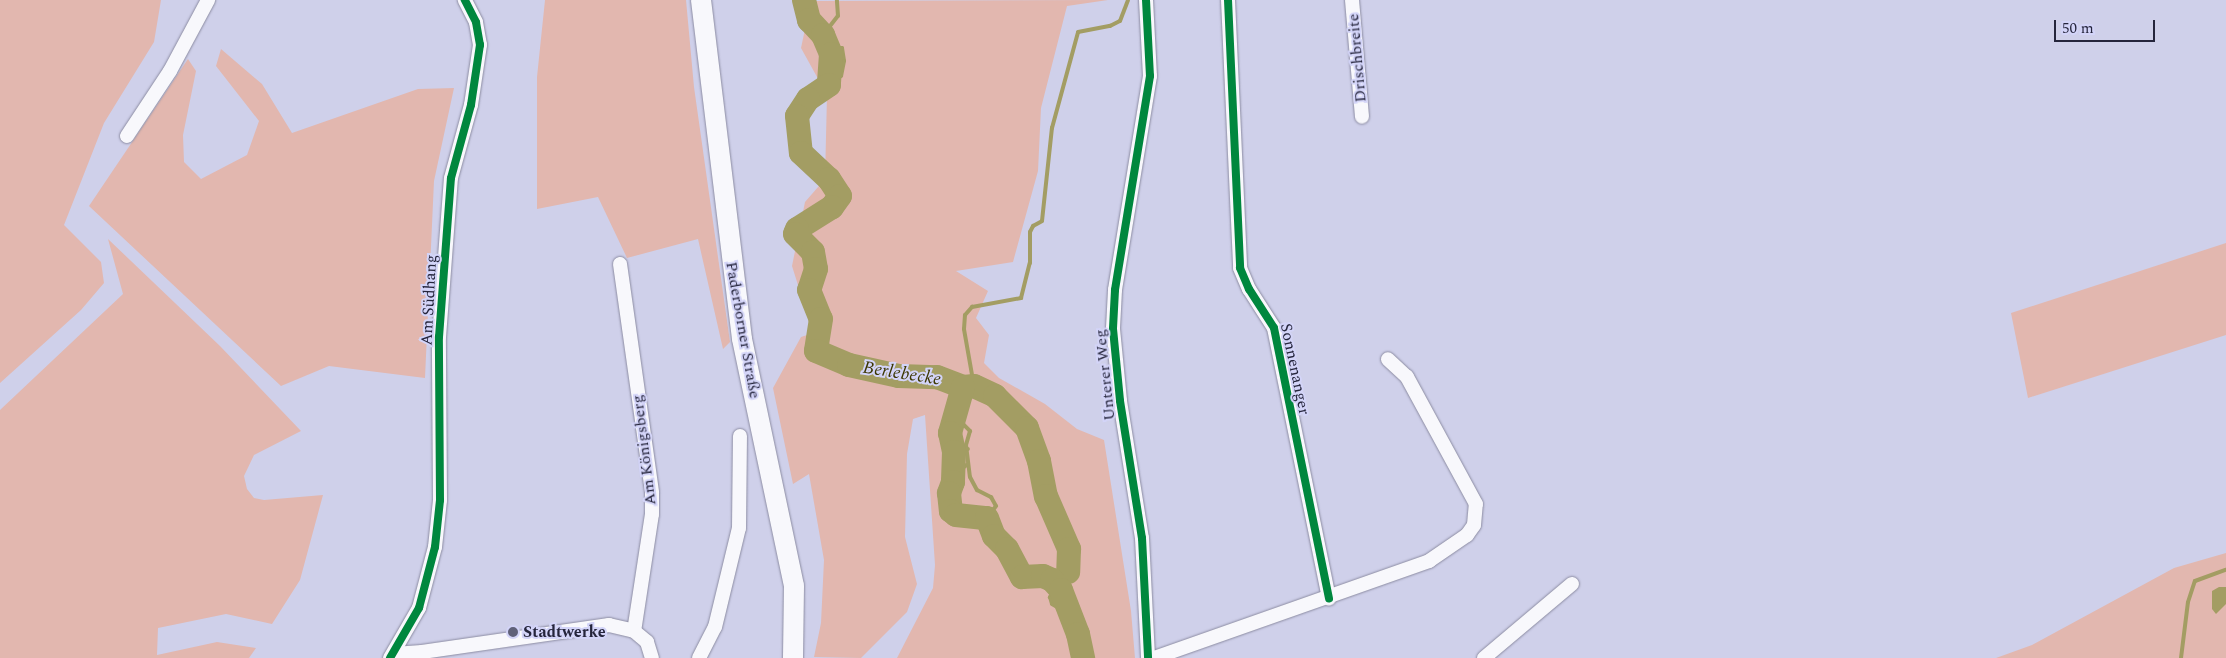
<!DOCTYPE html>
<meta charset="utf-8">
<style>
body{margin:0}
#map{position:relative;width:2226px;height:658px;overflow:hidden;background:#cfd0ea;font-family:Spectral,serif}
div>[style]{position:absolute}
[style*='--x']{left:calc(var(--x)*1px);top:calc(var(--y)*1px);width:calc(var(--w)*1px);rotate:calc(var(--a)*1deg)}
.green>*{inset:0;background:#e2b7af}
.water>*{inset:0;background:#a39d63}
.stream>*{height:4px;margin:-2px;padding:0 2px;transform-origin:2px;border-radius:2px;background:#a39d63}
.river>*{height:24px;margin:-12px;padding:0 12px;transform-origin:12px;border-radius:12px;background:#a39d63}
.roads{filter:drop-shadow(0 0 1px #8c8ca2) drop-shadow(0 0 1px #8c8ca2)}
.street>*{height:14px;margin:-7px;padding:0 7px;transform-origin:7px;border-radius:7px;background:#f8f8fc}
.secondary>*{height:20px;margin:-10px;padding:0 10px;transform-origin:10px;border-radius:10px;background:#f8f8fc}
.cycleway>*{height:8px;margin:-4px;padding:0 4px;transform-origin:4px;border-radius:4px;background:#00873e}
.dots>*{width:14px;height:14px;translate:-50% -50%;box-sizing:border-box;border:2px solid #d3d4f8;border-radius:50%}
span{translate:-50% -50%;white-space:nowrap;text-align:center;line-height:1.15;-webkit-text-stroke:4px #d3d4f8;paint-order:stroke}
.street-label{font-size:16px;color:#25253c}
.poi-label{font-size:16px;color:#25253c;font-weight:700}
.left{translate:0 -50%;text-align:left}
.water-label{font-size:18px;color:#3b3601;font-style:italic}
.scale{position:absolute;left:2054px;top:20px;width:101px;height:22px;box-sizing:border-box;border:2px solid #25253c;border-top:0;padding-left:6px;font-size:15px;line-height:18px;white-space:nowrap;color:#25253c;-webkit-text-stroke:4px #d3d4f8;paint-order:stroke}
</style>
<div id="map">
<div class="green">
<div style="clip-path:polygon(0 0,161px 0,154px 42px,104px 123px,64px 225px,101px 262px,104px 283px,81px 310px,0 383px)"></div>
<div style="clip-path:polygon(545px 0,686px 0,694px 87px,730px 342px,723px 349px,698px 239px,627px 258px,598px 197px,537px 209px,537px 77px)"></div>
<div style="clip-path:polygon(1108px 0,1067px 6px,1041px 108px,1038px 171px,1013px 262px,956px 271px,988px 291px,976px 318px,989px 335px,984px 363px,999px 378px,1045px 404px,1077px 429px,1104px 440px,1131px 611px,1135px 658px,897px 658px,933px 588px,935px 565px,925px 415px,913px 419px,907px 454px,905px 537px,917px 584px,907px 612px,861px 658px,814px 657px,821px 623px,824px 560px,809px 474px,793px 484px,773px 388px,801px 337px,813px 333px,792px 266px,805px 202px,825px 179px,827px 95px,801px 48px,811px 1px)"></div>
<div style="clip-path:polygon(221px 49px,262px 84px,292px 133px,418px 89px,454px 88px,434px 181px,425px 378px,329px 366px,281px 386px,89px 206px,188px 59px,196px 71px,183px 135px,184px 162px,201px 179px,247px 155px,259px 121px,216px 66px)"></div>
<div style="clip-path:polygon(108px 239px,220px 346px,301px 431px,254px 455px,244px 476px,247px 489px,254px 498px,264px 500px,323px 495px,300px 580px,272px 624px,226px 614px,158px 628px,157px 655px,217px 642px,256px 648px,249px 658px,0 658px,0 410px,123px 294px)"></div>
<div style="clip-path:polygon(2226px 243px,2226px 335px,2028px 398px,2011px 313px)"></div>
<div style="clip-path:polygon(2226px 553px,2226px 658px,1996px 658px,2032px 645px,2174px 568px)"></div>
</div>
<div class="water">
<div style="clip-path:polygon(2219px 587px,2226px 587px,2226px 604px,2216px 614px,2212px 609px,2212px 591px)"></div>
</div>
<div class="stream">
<div style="--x:823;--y:35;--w:24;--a:-52"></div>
<div style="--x:838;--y:16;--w:16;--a:-94"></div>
<div style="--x:828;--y:49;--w:14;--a:-4"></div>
<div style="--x:842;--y:48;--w:13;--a:81"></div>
<div style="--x:844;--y:61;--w:15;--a:101"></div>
<div style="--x:841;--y:76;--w:15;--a:143"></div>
<div style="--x:974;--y:386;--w:58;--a:-100"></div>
<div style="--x:964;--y:329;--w:14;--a:-86"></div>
<div style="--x:965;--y:315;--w:11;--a:-49"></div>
<div style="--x:972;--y:307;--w:50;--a:-10.4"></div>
<div style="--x:1021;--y:298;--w:36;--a:-76"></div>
<div style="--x:1030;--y:263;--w:31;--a:-90"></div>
<div style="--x:1030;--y:232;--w:7;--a:-63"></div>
<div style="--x:1033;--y:226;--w:10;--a:-29"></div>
<div style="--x:1042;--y:221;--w:94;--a:-83.9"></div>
<div style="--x:1052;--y:128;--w:99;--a:-74.8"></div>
<div style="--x:1078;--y:32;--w:33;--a:-11"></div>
<div style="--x:1110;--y:26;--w:11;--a:-27"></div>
<div style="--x:1120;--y:21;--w:22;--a:-69"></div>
<div style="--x:956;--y:417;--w:20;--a:45"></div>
<div style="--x:970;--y:431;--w:15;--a:106"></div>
<div style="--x:966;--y:445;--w:32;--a:83"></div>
<div style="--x:970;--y:477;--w:15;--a:62"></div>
<div style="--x:977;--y:490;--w:16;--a:27"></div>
<div style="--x:991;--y:497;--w:10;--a:61"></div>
<div style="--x:996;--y:506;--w:15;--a:127"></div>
<div style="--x:954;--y:447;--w:14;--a:8"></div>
<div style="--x:953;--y:476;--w:19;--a:-39"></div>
<div style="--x:1058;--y:586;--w:14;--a:126"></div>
<div style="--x:1050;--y:597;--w:7;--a:74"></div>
<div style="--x:1052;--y:604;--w:20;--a:30"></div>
<div style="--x:2181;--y:658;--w:56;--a:-82.9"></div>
<div style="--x:2188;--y:602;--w:22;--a:-72"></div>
<div style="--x:2195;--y:581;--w:33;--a:-20"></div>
</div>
<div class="river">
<div style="--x:804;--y:0;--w:21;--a:76"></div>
<div style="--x:809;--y:20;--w:21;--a:47"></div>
<div style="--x:823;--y:35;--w:21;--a:67"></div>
<div style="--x:831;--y:54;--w:31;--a:94"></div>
<div style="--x:829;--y:85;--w:25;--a:146"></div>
<div style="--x:808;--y:99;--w:20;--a:123"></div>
<div style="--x:797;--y:116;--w:37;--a:84"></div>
<div style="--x:801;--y:153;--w:38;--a:43"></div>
<div style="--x:829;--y:179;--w:20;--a:57"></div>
<div style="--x:840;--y:196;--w:14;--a:126"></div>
<div style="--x:832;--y:207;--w:41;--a:147.8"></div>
<div style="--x:797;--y:229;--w:5;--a:112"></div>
<div style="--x:795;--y:234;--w:25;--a:45"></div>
<div style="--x:813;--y:252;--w:17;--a:80"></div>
<div style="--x:816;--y:269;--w:22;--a:108"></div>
<div style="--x:809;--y:290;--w:31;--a:68"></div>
<div style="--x:821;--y:319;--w:32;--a:99"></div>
<div style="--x:816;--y:351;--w:36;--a:23"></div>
<div style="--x:849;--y:365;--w:51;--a:12.4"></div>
<div style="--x:899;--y:376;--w:38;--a:2"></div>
<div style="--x:937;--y:377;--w:28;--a:21"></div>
<div style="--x:963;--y:387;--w:11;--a:-5"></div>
<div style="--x:974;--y:386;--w:23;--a:25"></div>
<div style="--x:995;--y:396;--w:45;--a:45"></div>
<div style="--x:1027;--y:428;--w:35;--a:70"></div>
<div style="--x:1039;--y:461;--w:36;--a:79"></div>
<div style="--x:1046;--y:496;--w:58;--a:66.5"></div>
<div style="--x:1069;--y:549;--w:23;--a:92"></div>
<div style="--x:963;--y:387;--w:48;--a:105.8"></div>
<div style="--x:950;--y:433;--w:19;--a:78"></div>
<div style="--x:954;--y:452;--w:30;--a:92"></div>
<div style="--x:953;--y:482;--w:12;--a:110"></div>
<div style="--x:949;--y:493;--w:18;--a:84"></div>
<div style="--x:951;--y:511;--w:6;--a:39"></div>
<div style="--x:956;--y:515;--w:31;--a:6"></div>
<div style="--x:987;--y:518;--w:19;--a:69"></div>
<div style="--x:994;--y:536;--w:18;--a:45"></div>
<div style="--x:1007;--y:549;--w:32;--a:62"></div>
<div style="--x:1022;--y:577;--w:21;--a:-3"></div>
<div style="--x:1043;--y:576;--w:10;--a:24"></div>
<div style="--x:1052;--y:580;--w:13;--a:48"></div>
<div style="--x:1061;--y:590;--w:47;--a:68.9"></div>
<div style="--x:1078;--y:634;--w:25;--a:78"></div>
</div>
<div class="roads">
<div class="street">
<div style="--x:1146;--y:0;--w:76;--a:87"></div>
<div style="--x:1150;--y:76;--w:217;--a:99.3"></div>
<div style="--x:1115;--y:290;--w:39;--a:93"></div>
<div style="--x:1113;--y:329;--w:72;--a:84.4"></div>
<div style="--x:1120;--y:401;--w:139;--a:80.9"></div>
<div style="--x:1142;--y:538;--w:120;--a:87.1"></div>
<div style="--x:1228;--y:0;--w:268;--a:87.4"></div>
<div style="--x:1240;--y:268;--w:23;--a:67"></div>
<div style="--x:1249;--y:289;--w:46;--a:57.3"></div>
<div style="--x:1274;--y:328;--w:276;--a:78.5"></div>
<div style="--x:1352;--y:0;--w:117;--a:85.1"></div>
<div style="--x:127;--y:136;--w:78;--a:-56.5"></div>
<div style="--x:170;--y:71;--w:81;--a:-61.8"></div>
<div style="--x:620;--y:264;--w:231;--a:82"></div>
<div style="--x:652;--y:493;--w:21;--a:90"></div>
<div style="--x:652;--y:514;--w:118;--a:98.7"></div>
<div style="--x:394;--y:654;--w:28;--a:-4"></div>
<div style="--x:422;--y:652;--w:189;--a:-8.2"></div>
<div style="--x:609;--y:625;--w:26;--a:13"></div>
<div style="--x:634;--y:631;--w:17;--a:40"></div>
<div style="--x:647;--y:642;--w:17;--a:73"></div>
<div style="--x:390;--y:658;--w:58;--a:-59.9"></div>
<div style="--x:419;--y:608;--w:63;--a:-75.3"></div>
<div style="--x:435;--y:547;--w:47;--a:-83.9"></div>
<div style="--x:440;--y:500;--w:163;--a:-90.4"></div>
<div style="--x:439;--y:337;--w:159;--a:-85.7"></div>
<div style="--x:451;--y:178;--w:76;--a:-74.7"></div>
<div style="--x:471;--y:105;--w:61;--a:-81.5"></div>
<div style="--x:480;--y:45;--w:23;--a:-100"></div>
<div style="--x:476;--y:22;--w:25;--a:-117"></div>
<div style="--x:699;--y:658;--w:35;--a:-63"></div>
<div style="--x:715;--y:627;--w:102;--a:-76.4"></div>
<div style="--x:739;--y:528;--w:92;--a:-89.4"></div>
<div style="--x:1154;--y:658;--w:292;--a:-19.4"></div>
<div style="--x:1429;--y:561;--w:46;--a:-34.4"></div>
<div style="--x:1467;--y:535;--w:12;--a:-55"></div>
<div style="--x:1474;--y:525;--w:21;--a:-85"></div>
<div style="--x:1476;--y:504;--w:145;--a:-118.5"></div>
<div style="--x:1407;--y:377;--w:26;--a:-137"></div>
<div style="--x:1484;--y:658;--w:115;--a:-40.1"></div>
</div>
<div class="secondary">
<div style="--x:701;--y:0;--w:341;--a:83.1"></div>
<div style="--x:742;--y:339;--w:252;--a:78.1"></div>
<div style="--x:794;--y:586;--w:72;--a:90.8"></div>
</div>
</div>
<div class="cycleway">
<div style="--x:1146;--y:0;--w:76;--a:87"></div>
<div style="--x:1150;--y:76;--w:217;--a:99.3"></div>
<div style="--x:1115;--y:290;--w:39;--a:93"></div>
<div style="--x:1113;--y:329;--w:72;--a:84.4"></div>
<div style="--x:1120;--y:401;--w:139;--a:80.9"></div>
<div style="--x:1142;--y:538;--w:120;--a:87.1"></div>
<div style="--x:1228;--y:0;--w:268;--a:87.4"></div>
<div style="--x:1240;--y:268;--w:23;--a:67"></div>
<div style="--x:1249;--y:289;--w:46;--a:57.3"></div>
<div style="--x:1274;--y:328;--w:276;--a:78.5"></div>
<div style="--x:390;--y:658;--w:58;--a:-59.9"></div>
<div style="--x:419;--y:608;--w:63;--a:-75.3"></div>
<div style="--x:435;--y:547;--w:47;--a:-83.9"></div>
<div style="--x:440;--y:500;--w:163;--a:-90.4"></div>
<div style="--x:439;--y:337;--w:159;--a:-85.7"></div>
<div style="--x:451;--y:178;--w:76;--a:-74.7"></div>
<div style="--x:471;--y:105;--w:61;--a:-81.5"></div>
<div style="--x:480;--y:45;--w:23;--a:-100"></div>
<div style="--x:476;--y:22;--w:25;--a:-117"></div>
</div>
<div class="dots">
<div style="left:513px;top:632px;background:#606179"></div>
</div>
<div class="street-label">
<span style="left:1357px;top:58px;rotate:-95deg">Drischbreite</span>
<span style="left:429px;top:300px;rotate:-87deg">Am Südhang</span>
<span style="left:743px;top:330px;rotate:80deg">Paderborner Straße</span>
<span style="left:1295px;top:369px;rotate:78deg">Sonnenanger</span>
<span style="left:1105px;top:375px;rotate:-96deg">Unterer Weg</span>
<span style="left:644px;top:450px;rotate:-97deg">Am Königsberg</span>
</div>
<div class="poi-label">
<span class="left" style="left:523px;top:632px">Stadtwerke</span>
</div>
<div class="water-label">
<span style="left:902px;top:374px;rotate:9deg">Berlebecke</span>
</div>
<div class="scale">50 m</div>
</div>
